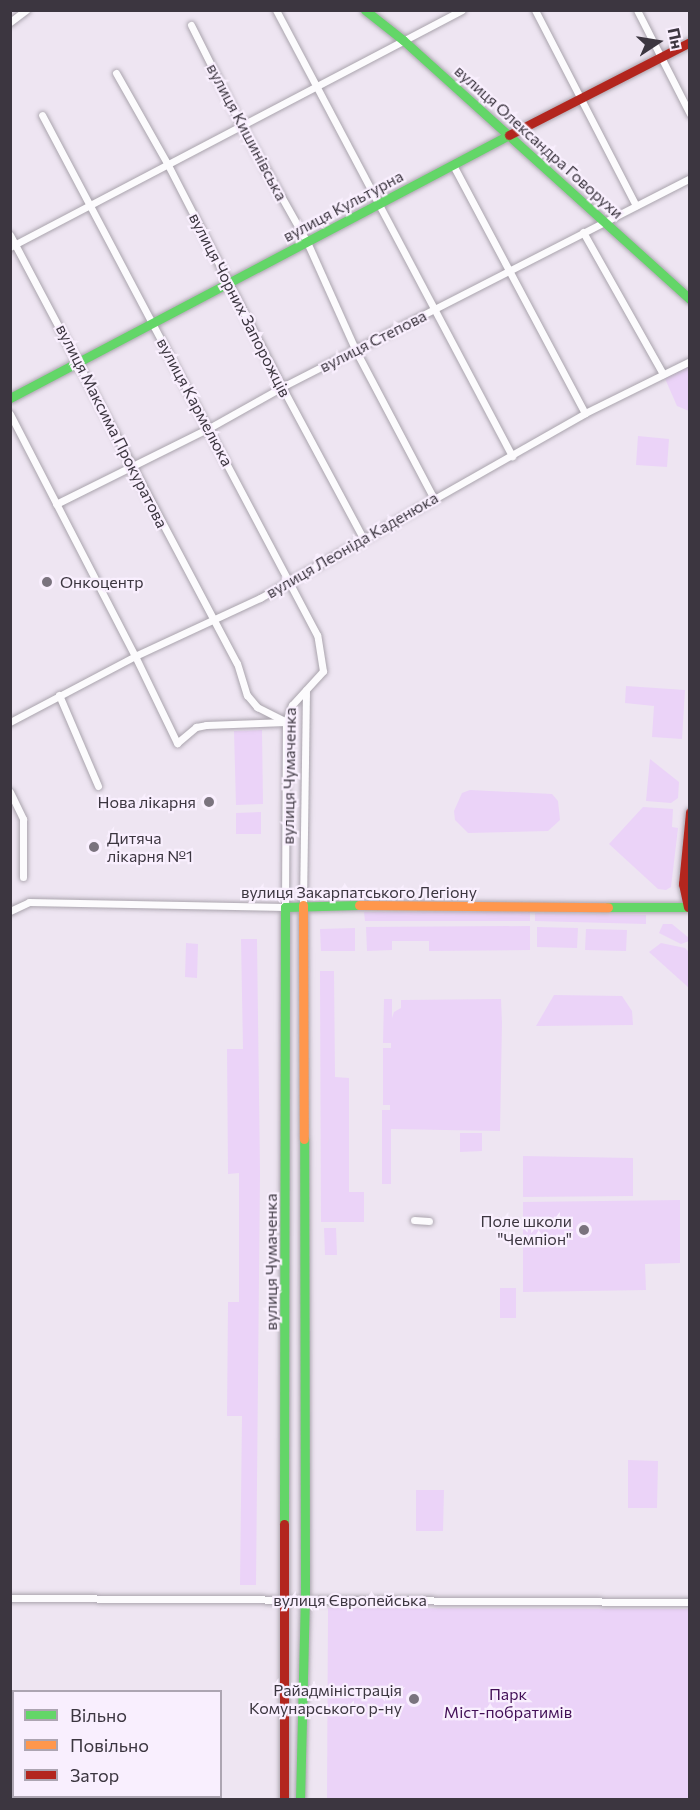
<!DOCTYPE html>
<meta charset="utf-8">
<style>
body{margin:0}
#map{position:relative;width:700px;height:1810px;overflow:hidden;background:#eee5f2;font-family:Commissioner,sans-serif}
div>[style]{position:absolute}
[style*='--x']{left:calc(var(--x)*1px);top:calc(var(--y)*1px);width:calc(var(--w)*1px);rotate:calc(var(--a)*1deg)}
.green>*{inset:0;background:#ebd3f8}
.roads{filter:drop-shadow(0 0 2px #aaa4ad) drop-shadow(0 0 2px #aaa4ad)}
.street>*{height:7px;margin:-3.5px;padding:0 3.5px;transform-origin:3.5px;border-radius:3.5px;background:#fcfbfd}
.fast>*{height:9px;margin:-4.5px;padding:0 4.5px;transform-origin:4.5px;border-radius:4.5px;background:#63d668}
.slow>*{height:9px;margin:-4.5px;padding:0 4.5px;transform-origin:4.5px;border-radius:4.5px;background:#ff974d}
.jam>*{height:9px;margin:-4.5px;padding:0 4.5px;transform-origin:4.5px;border-radius:4.5px;background:#b3261e}
.dots>*{width:16px;height:16px;translate:-50% -50%;box-sizing:border-box;border:3px solid #f9effe;border-radius:50%}
span{translate:-50% -50%;white-space:nowrap;text-align:center;line-height:1.15;-webkit-text-stroke:4.5px #f9effe;paint-order:stroke}
.street-label{font-size:16px;color:#3c3640}
.poi-label{font-size:16px;color:#3c3640}
.left{translate:0 -50%;text-align:left}
.right{translate:-100% -50%;text-align:right}
.park-label{font-size:16px;color:#420f56}
.frame{position:absolute;inset:0;border:12px solid #3c3640;pointer-events:none}
.legend{position:absolute;left:12px;top:1690px;width:210px;height:108px;box-sizing:border-box;background:#f9effe;border:2px solid #ada5b2;margin:0;padding:8px 10px;list-style:none;font-size:18px;color:#3c3640}
.legend li{display:flex;align-items:center;gap:12px;height:30px}
.legend b{width:30px;border:2px solid #ada5b2}
.north{position:absolute;left:628px;top:12px;width:60px;height:60px;-webkit-text-stroke:4px #f9effe;paint-order:stroke;rotate:78deg;font-size:16px;font-weight:700;line-height:24px;text-align:center;color:#3c3640}
.north::after{content:'';display:block;margin:auto;width:21px;height:27px;background:#3c3640;clip-path:polygon(50% 0,100% 100%,50% 72%,0 100%)}
</style>
<div id="map">
<div class="green">
<div style="clip-path:polygon(689px 361px,689px 411px,677px 406px,663px 374px)"></div>
<div style="clip-path:polygon(638px 436px,669px 439px,667px 467px,636px 465px)"></div>
<div style="clip-path:polygon(626px 686px,685px 690px,682px 739px,652px 737px,654px 706px,625px 703px)"></div>
<div style="clip-path:polygon(262px 730px,263px 804px,236px 805px,234px 731px)"></div>
<div style="clip-path:polygon(650px 759px,679px 782px,678px 798px,671px 803px,646px 801px)"></div>
<div style="clip-path:polygon(470px 790px,552px 794px,558px 801px,560px 820px,548px 831px,468px 833px,455px 820px,454px 811px,462px 793px)"></div>
<div style="clip-path:polygon(643px 807px,673px 809px,672px 827px,678px 828px,671px 887px,666px 890px,658px 889px,609px 844px)"></div>
<div style="clip-path:polygon(261px 812px,261px 834px,236px 834px,236px 813px)"></div>
<div style="clip-path:polygon(364px 912px,530px 912px,530px 921px,365px 921px)"></div>
<div style="clip-path:polygon(535px 913px,646px 915px,646px 924px,535px 921px)"></div>
<div style="clip-path:polygon(663px 924px,672px 924px,689px 938px,689px 941px,681px 944px,659px 933px)"></div>
<div style="clip-path:polygon(530px 926px,530px 950px,429px 951px,429px 941px,392px 941px,392px 950px,367px 951px,366px 927px)"></div>
<div style="clip-path:polygon(537px 927px,578px 928px,577px 948px,537px 947px)"></div>
<div style="clip-path:polygon(355px 928px,355px 951px,321px 951px,320px 929px)"></div>
<div style="clip-path:polygon(586px 929px,627px 930px,626px 951px,585px 950px)"></div>
<div style="clip-path:polygon(241px 939px,257px 939px,260px 1173px,256px 1585px,240px 1585px,242px 1416px,227px 1416px,228px 1302px,239px 1302px,239px 1173px,228px 1174px,227px 1049px,243px 1049px)"></div>
<div style="clip-path:polygon(186px 943px,198px 944px,197px 978px,185px 977px)"></div>
<div style="clip-path:polygon(661px 943px,685px 948px,689px 952px,689px 988px,649px 952px)"></div>
<div style="clip-path:polygon(320px 971px,334px 971px,335px 1077px,349px 1078px,349px 1192px,364px 1192px,364px 1222px,321px 1222px)"></div>
<div style="clip-path:polygon(554px 995px,622px 996px,632px 1011px,633px 1025px,536px 1026px)"></div>
<div style="clip-path:polygon(384px 999px,392px 999px,392px 1018px,394px 1012px,401px 1008px,401px 1000px,501px 999px,502px 1023px,500px 1131px,391px 1129px,391px 1184px,382px 1184px,382px 1110px,390px 1110px,390px 1105px,383px 1105px,383px 1048px,391px 1048px,391px 1043px,383px 1043px)"></div>
<div style="clip-path:polygon(460px 1133px,482px 1133px,482px 1151px,460px 1152px)"></div>
<div style="clip-path:polygon(523px 1156px,633px 1158px,633px 1196px,523px 1197px)"></div>
<div style="clip-path:polygon(680px 1200px,680px 1263px,645px 1264px,646px 1290px,523px 1292px,523px 1202px)"></div>
<div style="clip-path:polygon(324px 1228px,336px 1228px,337px 1255px,325px 1255px)"></div>
<div style="clip-path:polygon(500px 1288px,516px 1288px,516px 1318px,500px 1318px)"></div>
<div style="clip-path:polygon(628px 1460px,658px 1461px,657px 1508px,628px 1508px)"></div>
<div style="clip-path:polygon(416px 1490px,444px 1490px,443px 1531px,416px 1531px)"></div>
<div style="clip-path:polygon(328px 1608px,689px 1609px,689px 1799px,327px 1799px)"></div>
</div>
<div class="roads">
<div class="street">
<div style="--x:276;--y:10;--w:505;--a:62.11"></div>
<div style="--x:535;--y:10;--w:220;--a:62.7"></div>
<div style="--x:637;--y:10;--w:117;--a:63"></div>
<div style="--x:10;--y:22;--w:20;--a:-37"></div>
<div style="--x:191;--y:25;--w:112;--a:63.4"></div>
<div style="--x:241;--y:125;--w:134;--a:60.6"></div>
<div style="--x:307;--y:242;--w:120;--a:65.8"></div>
<div style="--x:356;--y:351;--w:165;--a:62.2"></div>
<div style="--x:116;--y:73;--w:103;--a:60.5"></div>
<div style="--x:167;--y:163;--w:252;--a:62.8"></div>
<div style="--x:282;--y:387;--w:171;--a:61.8"></div>
<div style="--x:453;--y:165;--w:281;--a:62"></div>
<div style="--x:583;--y:232;--w:163;--a:60.6"></div>
<div style="--x:10;--y:235;--w:484;--a:62.1"></div>
<div style="--x:237;--y:663;--w:34;--a:73"></div>
<div style="--x:247;--y:695;--w:16;--a:50"></div>
<div style="--x:257;--y:707;--w:33;--a:27"></div>
<div style="--x:10;--y:247;--w:510;--a:-27.67"></div>
<div style="--x:10;--y:414;--w:272;--a:62.7"></div>
<div style="--x:135;--y:656;--w:97;--a:64.2"></div>
<div style="--x:177;--y:743;--w:25;--a:-40"></div>
<div style="--x:196;--y:727;--w:10;--a:-11"></div>
<div style="--x:206;--y:725;--w:80;--a:-2.1"></div>
<div style="--x:56;--y:504;--w:171;--a:-26.4"></div>
<div style="--x:209;--y:428;--w:84;--a:-29.3"></div>
<div style="--x:282;--y:387;--w:458;--a:-27.1"></div>
<div style="--x:59;--y:695;--w:99;--a:66.8"></div>
<div style="--x:10;--y:722;--w:141;--a:-27.8"></div>
<div style="--x:135;--y:656;--w:138;--a:-24.9"></div>
<div style="--x:260;--y:598;--w:374;--a:-29.6"></div>
<div style="--x:585;--y:413;--w:117;--a:-26.3"></div>
<div style="--x:10;--y:792;--w:30;--a:64"></div>
<div style="--x:23;--y:819;--w:58;--a:90"></div>
<div style="--x:303;--y:905;--w:215;--a:-89.2"></div>
<div style="--x:10;--y:911;--w:21;--a:-25"></div>
<div style="--x:29;--y:902;--w:256;--a:1.1"></div>
<div style="--x:285;--y:907;--w:185;--a:-89.7"></div>
<div style="--x:286;--y:722;--w:18;--a:-71"></div>
<div style="--x:292;--y:705;--w:46;--a:-47.6"></div>
<div style="--x:323;--y:671;--w:36;--a:-99"></div>
<div style="--x:317;--y:635;--w:588;--a:-117.87"></div>
<div style="--x:414;--y:1220;--w:15;--a:4"></div>
<div style="--x:10;--y:1598;--w:680;--a:0.34"></div>
</div>
<div class="fast">
<div style="--x:365;--y:10;--w:48;--a:38.3"></div>
<div style="--x:403;--y:40;--w:387;--a:42.1"></div>
<div style="--x:10;--y:398;--w:564;--a:-27.79"></div>
<div style="--x:608;--y:907;--w:82;--a:0"></div>
<div style="--x:284;--y:1524;--w:617;--a:-89.91"></div>
<div style="--x:285;--y:907;--w:74;--a:-1.5"></div>
<div style="--x:300;--y:1800;--w:200;--a:-88.6"></div>
<div style="--x:305;--y:1600;--w:461;--a:-90.1"></div>
</div>
<div class="slow">
<div style="--x:303;--y:905;--w:234;--a:89.8"></div>
<div style="--x:359;--y:905;--w:249;--a:0.5"></div>
</div>
<div class="jam">
<div style="--x:509;--y:135;--w:203;--a:-27.2"></div>
<div style="--x:688;--y:907;--w:24;--a:-102"></div>
<div style="--x:683;--y:884;--w:72;--a:-84.4"></div>
<div style="--x:284;--y:1800;--w:276;--a:-90"></div>
</div>
</div>
<div class="dots">
<div style="left:47px;top:582px;background:#7a737e"></div>
<div style="left:209px;top:802px;background:#7a737e"></div>
<div style="left:94px;top:847px;background:#7a737e"></div>
<div style="left:584px;top:1230px;background:#7a737e"></div>
<div style="left:414px;top:1699px;background:#7a737e"></div>
</div>
<div class="street-label">
<span style="left:247px;top:132px;rotate:62deg">вулиця Кишинівська</span>
<span style="left:539px;top:142px;rotate:42deg">вулиця Олександра Говорухи</span>
<span style="left:343px;top:206px;rotate:-28deg">вулиця Культурна</span>
<span style="left:240px;top:305px;rotate:63deg">вулиця Чорних Запорожців</span>
<span style="left:373px;top:341px;rotate:-27deg">вулиця Степова</span>
<span style="left:195px;top:402px;rotate:62deg">вулиця Кармелюка</span>
<span style="left:112px;top:426px;rotate:63deg">вулиця Максима Прокуратова</span>
<span style="left:352px;top:545px;rotate:-30deg">вулиця Леоніда Каденюка</span>
<span style="left:289px;top:776px;rotate:-89deg">вулиця Чумаченка</span>
<span style="left:359px;top:892px">вулиця Закарпатського Легіону</span>
<span style="left:271px;top:1262px;rotate:-90deg">вулиця Чумаченка</span>
<span style="left:350px;top:1600px">вулиця Європейська</span>
</div>
<div class="poi-label">
<span class="left" style="left:60px;top:582px">Онкоцентр</span>
<span class="right" style="left:196px;top:802px">Нова лікарня</span>
<span class="left" style="left:107px;top:847px">Дитяча<br>лікарня №1</span>
<span class="right" style="left:572px;top:1230px">Поле школи<br>"Чемпіон"</span>
<span class="right" style="left:402px;top:1699px">Райадміністрація<br>Комунарського р-ну</span>
</div>
<div class="park-label">
<span style="left:508px;top:1703px">Парк<br>Міст-побратимів</span>
</div>
<div class="frame"></div>
<ul class="legend">
<li><b style="height:8px;background:#63d668"></b>Вільно</li>
<li><b style="height:8px;background:#ff974d"></b>Повільно</li>
<li><b style="height:8px;background:#b3261e"></b>Затор</li>
</ul>
<div class="north">Пн</div>
</div>
